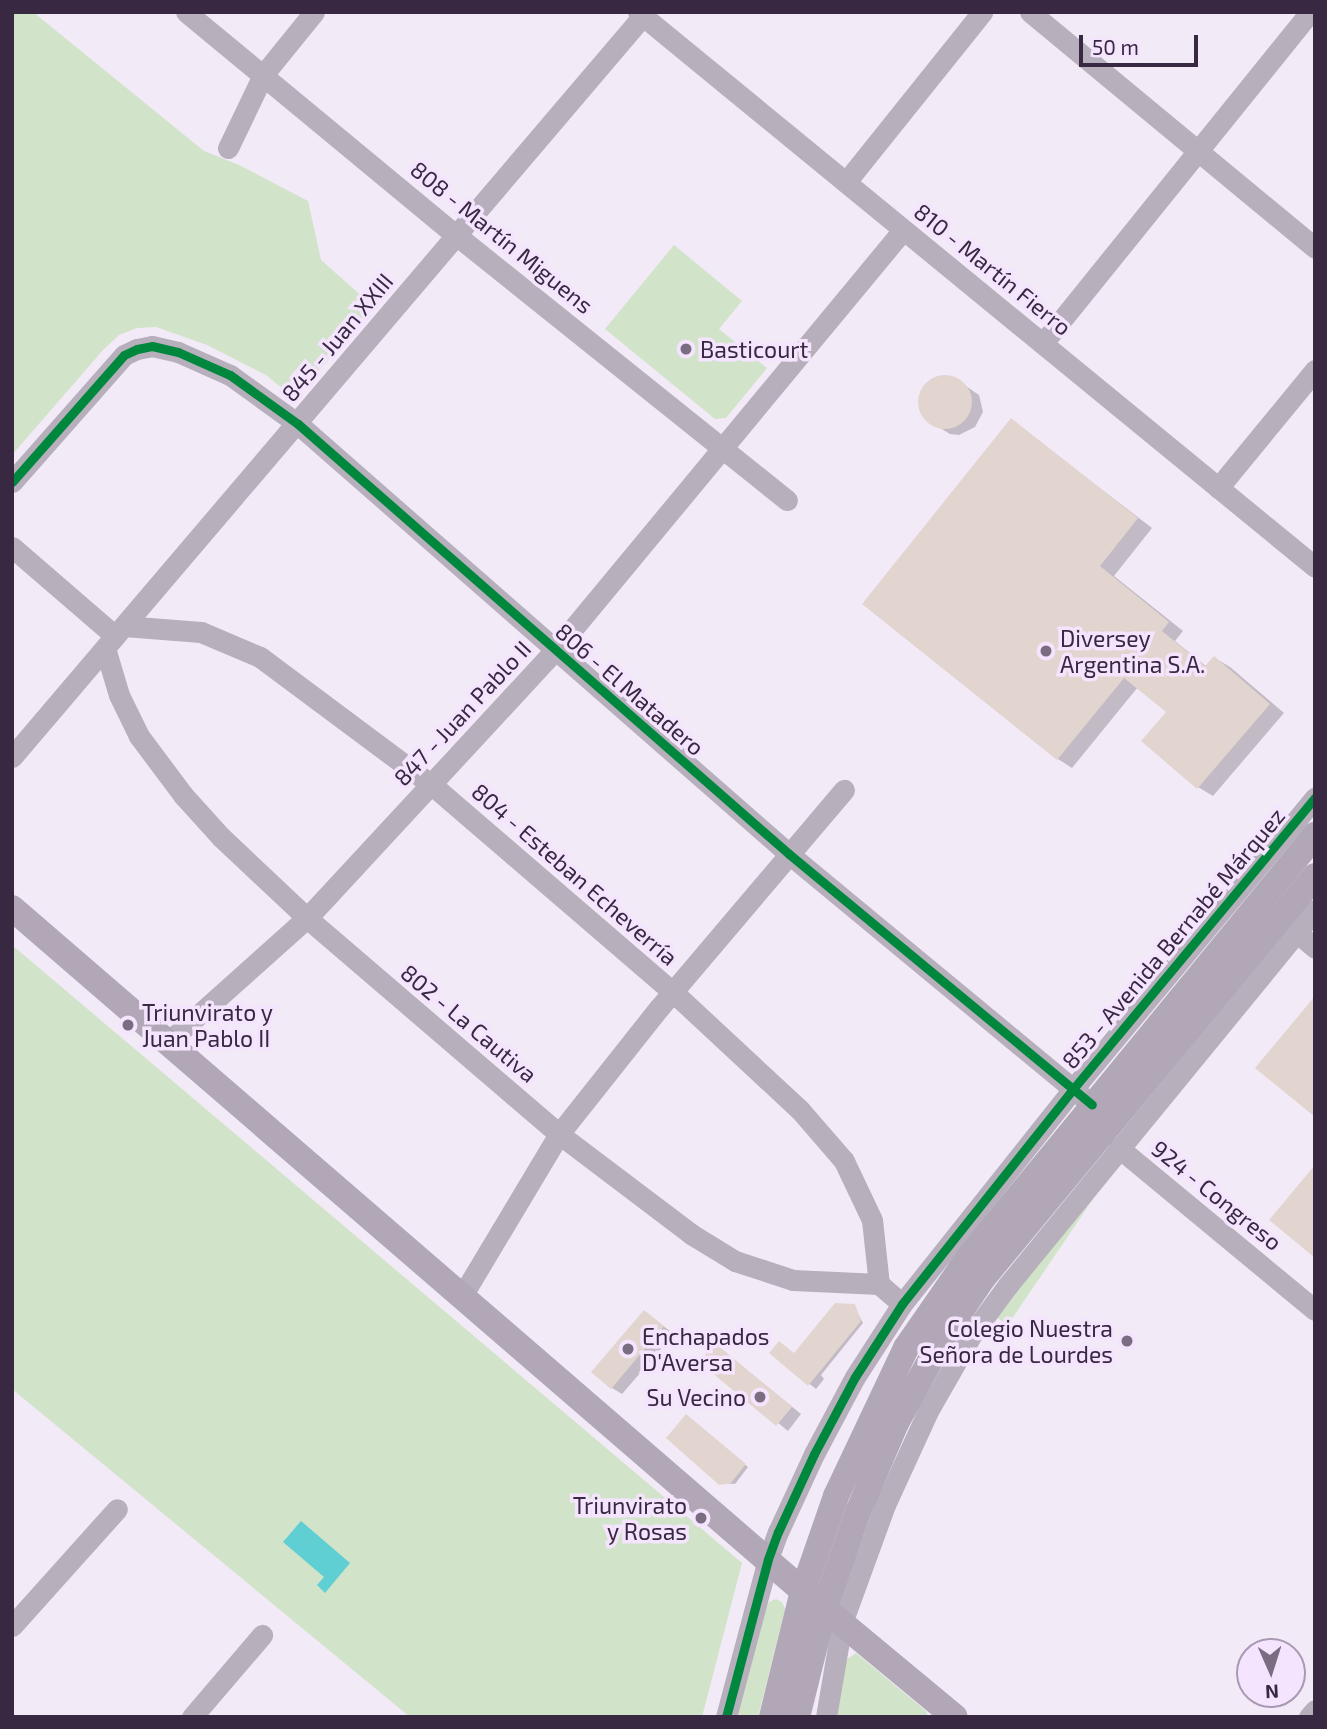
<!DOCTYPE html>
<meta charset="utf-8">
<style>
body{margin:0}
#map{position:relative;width:1327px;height:1729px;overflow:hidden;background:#f3eaf8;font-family:"Exo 2",sans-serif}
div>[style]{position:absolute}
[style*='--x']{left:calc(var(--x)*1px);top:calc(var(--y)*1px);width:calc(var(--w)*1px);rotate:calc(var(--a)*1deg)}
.green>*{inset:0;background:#d1e3c8}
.water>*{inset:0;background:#5fcfd3}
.shadow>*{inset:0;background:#0003}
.building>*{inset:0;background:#e2d5cf}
.round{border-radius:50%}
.minor>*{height:21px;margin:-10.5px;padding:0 10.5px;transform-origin:10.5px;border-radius:10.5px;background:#b7afbc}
.major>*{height:26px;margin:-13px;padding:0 13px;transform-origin:13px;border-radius:13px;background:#b1a7b6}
.cycleway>*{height:9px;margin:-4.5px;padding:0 4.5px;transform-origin:4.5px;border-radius:4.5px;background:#00873e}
.dots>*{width:19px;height:19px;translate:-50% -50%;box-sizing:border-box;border:4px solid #f5e4fe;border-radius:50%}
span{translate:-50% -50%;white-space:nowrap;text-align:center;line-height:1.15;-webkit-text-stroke:7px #f5e4fe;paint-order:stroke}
.street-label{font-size:23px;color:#392841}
.poi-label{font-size:23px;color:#392841}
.left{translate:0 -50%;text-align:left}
.right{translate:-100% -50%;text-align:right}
.frame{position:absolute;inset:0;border:14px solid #392841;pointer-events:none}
.north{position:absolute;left:1236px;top:1638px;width:70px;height:70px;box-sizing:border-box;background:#f5e4fe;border:2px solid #aa99b2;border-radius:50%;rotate:177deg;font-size:19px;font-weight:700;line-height:28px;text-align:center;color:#392841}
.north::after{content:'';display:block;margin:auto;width:24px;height:32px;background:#7a6c81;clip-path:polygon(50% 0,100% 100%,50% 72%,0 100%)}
.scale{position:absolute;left:1079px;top:35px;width:119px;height:32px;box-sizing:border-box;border:4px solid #392841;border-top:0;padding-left:9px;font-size:21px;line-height:24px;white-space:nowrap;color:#392841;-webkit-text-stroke:5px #f5e4fe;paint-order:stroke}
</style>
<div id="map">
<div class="green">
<div style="clip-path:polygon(12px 12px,33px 12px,204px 151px,239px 165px,308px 201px,321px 260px,374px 307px,300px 392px,289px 394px,266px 375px,207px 345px,156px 327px,137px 328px,119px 335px,103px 350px,12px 455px)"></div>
<div style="clip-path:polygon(674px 245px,742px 301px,719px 329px,767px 368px,726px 418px,715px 419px,605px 329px)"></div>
<div style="clip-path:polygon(12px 945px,742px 1563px,702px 1717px,410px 1717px,12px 1389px)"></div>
<div style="clip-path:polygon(1121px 1158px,1007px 1326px,993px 1314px)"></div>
<div style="clip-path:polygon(776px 1599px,782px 1602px,785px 1609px,758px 1717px,736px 1717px,765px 1610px,769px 1602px)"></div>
<div style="clip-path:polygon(856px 1653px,927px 1712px,926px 1717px,833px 1717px,843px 1662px)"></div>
</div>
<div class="water">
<div style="clip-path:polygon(301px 1521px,350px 1563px,325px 1593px,317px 1585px,324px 1577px,283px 1542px)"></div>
</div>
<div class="shadow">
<div style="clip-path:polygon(937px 377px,954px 378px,979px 395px,983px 412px,975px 427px,959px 435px,950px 434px,924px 418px,919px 403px,924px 387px)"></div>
<div style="clip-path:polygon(1011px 420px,1152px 528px,1114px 576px,1183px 631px,1175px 641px,1207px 667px,1215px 658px,1230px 667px,1284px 713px,1213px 796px,1198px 787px,1169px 711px,1138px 687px,1072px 768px,1058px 759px)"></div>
<div style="clip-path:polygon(854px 1306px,863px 1323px,821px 1375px,824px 1379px,816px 1389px,771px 1353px,780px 1343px,796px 1355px)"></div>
<div style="clip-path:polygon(644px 1312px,674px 1334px,622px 1394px,612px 1388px)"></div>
<div style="clip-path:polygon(716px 1345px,801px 1414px,788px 1431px,701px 1361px)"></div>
<div style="clip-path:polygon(689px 1417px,748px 1467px,735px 1484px,720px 1483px)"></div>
</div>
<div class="building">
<div class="round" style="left:918px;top:375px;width:54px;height:54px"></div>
<div style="clip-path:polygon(1011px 418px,1138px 518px,1100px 566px,1169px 622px,1162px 631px,1205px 666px,1214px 656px,1270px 704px,1197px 789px,1141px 741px,1166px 712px,1124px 678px,1057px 760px,862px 604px)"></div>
<div style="clip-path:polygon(1315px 996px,1315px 1117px,1255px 1068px)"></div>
<div style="clip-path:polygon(1315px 1165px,1315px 1258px,1269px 1220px)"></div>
<div style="clip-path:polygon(835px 1303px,855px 1304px,861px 1321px,808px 1386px,769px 1353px,779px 1341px,794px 1353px)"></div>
<div style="clip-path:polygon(644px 1310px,664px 1326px,611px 1389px,591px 1372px)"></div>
<div style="clip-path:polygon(715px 1343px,792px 1407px,776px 1426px,699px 1362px)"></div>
<div style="clip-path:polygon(686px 1414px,746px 1464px,731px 1483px,719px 1485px,666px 1438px)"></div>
</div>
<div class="minor">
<div style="--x:186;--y:12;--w:350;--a:39.6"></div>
<div style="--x:456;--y:235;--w:424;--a:38.7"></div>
<div style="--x:638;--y:12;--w:875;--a:39.34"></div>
<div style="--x:1030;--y:12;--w:370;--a:39.6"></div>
<div style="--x:228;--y:148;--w:81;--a:-64.4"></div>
<div style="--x:263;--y:75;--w:81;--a:-51"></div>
<div style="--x:846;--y:182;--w:218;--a:-51.3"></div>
<div style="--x:1043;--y:343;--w:425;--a:-51.1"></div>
<div style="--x:12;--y:482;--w:169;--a:-48.6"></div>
<div style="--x:124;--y:355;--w:14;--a:-25"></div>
<div style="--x:137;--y:349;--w:15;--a:-11"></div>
<div style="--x:152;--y:346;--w:27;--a:13"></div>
<div style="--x:178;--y:352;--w:57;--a:23.9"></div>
<div style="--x:230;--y:375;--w:84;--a:35.8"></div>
<div style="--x:298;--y:424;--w:653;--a:41.21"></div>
<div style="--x:789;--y:854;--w:393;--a:39.6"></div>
<div style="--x:1218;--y:488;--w:153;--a:-50.6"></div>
<div style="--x:12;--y:547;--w:136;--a:40.8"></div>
<div style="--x:124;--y:626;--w:77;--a:4.5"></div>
<div style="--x:201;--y:632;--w:64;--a:23"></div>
<div style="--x:260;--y:657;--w:214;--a:36.7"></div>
<div style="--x:432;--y:785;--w:318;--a:40.7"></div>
<div style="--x:673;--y:992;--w:173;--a:42.9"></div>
<div style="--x:800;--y:1110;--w:67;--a:49.2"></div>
<div style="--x:844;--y:1161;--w:65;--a:64.6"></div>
<div style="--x:872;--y:1220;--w:64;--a:83.8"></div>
<div style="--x:105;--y:648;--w:49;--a:73.4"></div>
<div style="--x:119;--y:695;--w:46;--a:64"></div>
<div style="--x:139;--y:736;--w:74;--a:53.3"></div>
<div style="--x:183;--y:795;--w:57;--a:47.9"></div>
<div style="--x:221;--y:837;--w:118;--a:43.3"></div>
<div style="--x:307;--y:918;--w:332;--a:40.6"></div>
<div style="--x:559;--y:1134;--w:166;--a:37.1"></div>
<div style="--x:691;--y:1234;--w:52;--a:31.5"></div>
<div style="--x:735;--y:1261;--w:61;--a:18.1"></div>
<div style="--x:793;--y:1280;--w:86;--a:2.7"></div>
<div style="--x:879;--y:1284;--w:30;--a:41"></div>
<div style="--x:12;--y:757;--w:978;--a:-49.6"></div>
<div style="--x:1296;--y:932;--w:25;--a:40"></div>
<div style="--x:167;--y:1043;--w:188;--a:-41.8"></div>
<div style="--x:307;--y:918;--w:367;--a:-47.2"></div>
<div style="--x:556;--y:649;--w:544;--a:-50.37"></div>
<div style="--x:1119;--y:1148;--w:254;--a:39.6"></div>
<div style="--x:462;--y:1296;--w:189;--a:-59.1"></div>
<div style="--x:559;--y:1134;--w:161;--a:-51.6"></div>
<div style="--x:659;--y:1008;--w:286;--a:-49.7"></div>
<div style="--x:12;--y:1626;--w:157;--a:-48.1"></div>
<div style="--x:192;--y:1717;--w:108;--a:-49.5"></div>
<div style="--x:726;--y:1717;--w:163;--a:-75.1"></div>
<div style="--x:768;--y:1559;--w:29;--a:-70"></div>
<div style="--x:778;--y:1532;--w:86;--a:-65.2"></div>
<div style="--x:814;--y:1454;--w:87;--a:-62"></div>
<div style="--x:855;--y:1377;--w:87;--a:-57.2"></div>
<div style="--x:902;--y:1304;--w:275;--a:-51.5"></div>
<div style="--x:1073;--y:1089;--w:379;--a:-50.3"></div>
<div style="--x:826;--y:1717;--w:95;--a:-80.3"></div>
<div style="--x:842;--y:1623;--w:126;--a:-70"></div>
<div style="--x:885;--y:1505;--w:103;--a:-65.4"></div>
<div style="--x:928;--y:1411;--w:89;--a:-60.3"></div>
<div style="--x:972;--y:1334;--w:61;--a:-53.7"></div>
<div style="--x:1008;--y:1285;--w:485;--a:-50.7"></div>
<div style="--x:1309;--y:1717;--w:9;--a:-49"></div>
</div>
<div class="major">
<div style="--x:12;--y:908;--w:1045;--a:40.81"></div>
<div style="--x:803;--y:1591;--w:197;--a:39.7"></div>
<div style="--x:772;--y:1717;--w:130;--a:-76.2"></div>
<div style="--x:803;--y:1591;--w:101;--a:-70.8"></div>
<div style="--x:836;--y:1496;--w:164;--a:-64.7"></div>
<div style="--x:906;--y:1348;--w:111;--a:-55.3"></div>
<div style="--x:969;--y:1257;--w:546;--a:-50.65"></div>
<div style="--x:797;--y:1717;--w:111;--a:-76"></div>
<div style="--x:824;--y:1609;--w:103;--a:-70.7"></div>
<div style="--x:858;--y:1512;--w:97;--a:-66.9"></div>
<div style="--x:896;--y:1423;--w:98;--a:-61.3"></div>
<div style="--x:943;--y:1337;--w:71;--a:-55.9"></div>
<div style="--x:983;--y:1278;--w:521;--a:-50.45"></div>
</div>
<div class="cycleway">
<div style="--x:12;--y:482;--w:169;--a:-48.6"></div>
<div style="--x:124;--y:355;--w:14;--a:-25"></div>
<div style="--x:137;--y:349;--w:15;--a:-11"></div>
<div style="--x:152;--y:346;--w:27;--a:13"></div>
<div style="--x:178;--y:352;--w:57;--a:23.9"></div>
<div style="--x:230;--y:375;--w:84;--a:35.8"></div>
<div style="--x:298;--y:424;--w:653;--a:41.21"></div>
<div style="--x:789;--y:854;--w:393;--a:39.6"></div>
<div style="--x:726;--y:1717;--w:163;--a:-75.1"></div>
<div style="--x:768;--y:1559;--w:29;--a:-70"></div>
<div style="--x:778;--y:1532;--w:86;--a:-65.2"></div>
<div style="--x:814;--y:1454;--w:87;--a:-62"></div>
<div style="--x:855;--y:1377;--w:87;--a:-57.2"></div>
<div style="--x:902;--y:1304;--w:275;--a:-51.5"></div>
<div style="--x:1073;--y:1089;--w:379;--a:-50.3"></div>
</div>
<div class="dots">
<div style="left:686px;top:349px;background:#7a6c81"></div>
<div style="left:1046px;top:651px;background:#7a6c81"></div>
<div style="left:128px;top:1025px;background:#7a6c81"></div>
<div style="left:1127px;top:1341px;background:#7a6c81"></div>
<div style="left:628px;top:1349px;background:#7a6c81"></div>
<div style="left:760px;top:1397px;background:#7a6c81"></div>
<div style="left:701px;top:1518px;background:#7a6c81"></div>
</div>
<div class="street-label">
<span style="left:502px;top:237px;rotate:39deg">808 - Martín Miguens</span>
<span style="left:993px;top:269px;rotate:39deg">810 - Martín Fierro</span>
<span style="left:337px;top:337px;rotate:-50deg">845 - Juan XXIII</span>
<span style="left:630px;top:689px;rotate:41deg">806 - El Matadero</span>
<span style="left:462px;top:713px;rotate:-47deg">847 - Juan Pablo II</span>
<span style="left:575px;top:874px;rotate:41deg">804 - Esteban Echeverría</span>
<span style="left:1173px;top:938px;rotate:-50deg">853 - Avenida Bernabé Márquez</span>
<span style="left:469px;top:1023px;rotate:40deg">802 - La Cautiva</span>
<span style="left:1217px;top:1195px;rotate:39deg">924 - Congreso</span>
</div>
<div class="poi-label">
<span class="left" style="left:700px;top:349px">Basticourt</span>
<span class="left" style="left:1060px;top:651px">Diversey<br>Argentina S.A.</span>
<span class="left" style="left:142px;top:1025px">Triunvirato y<br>Juan Pablo II</span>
<span class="right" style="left:1113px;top:1341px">Colegio Nuestra<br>Señora de Lourdes</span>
<span class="left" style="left:642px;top:1349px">Enchapados<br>D'Aversa</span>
<span class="right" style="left:746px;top:1397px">Su Vecino</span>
<span class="right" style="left:687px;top:1518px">Triunvirato<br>y Rosas</span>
</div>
<div class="frame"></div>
<div class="north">N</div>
<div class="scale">50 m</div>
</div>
